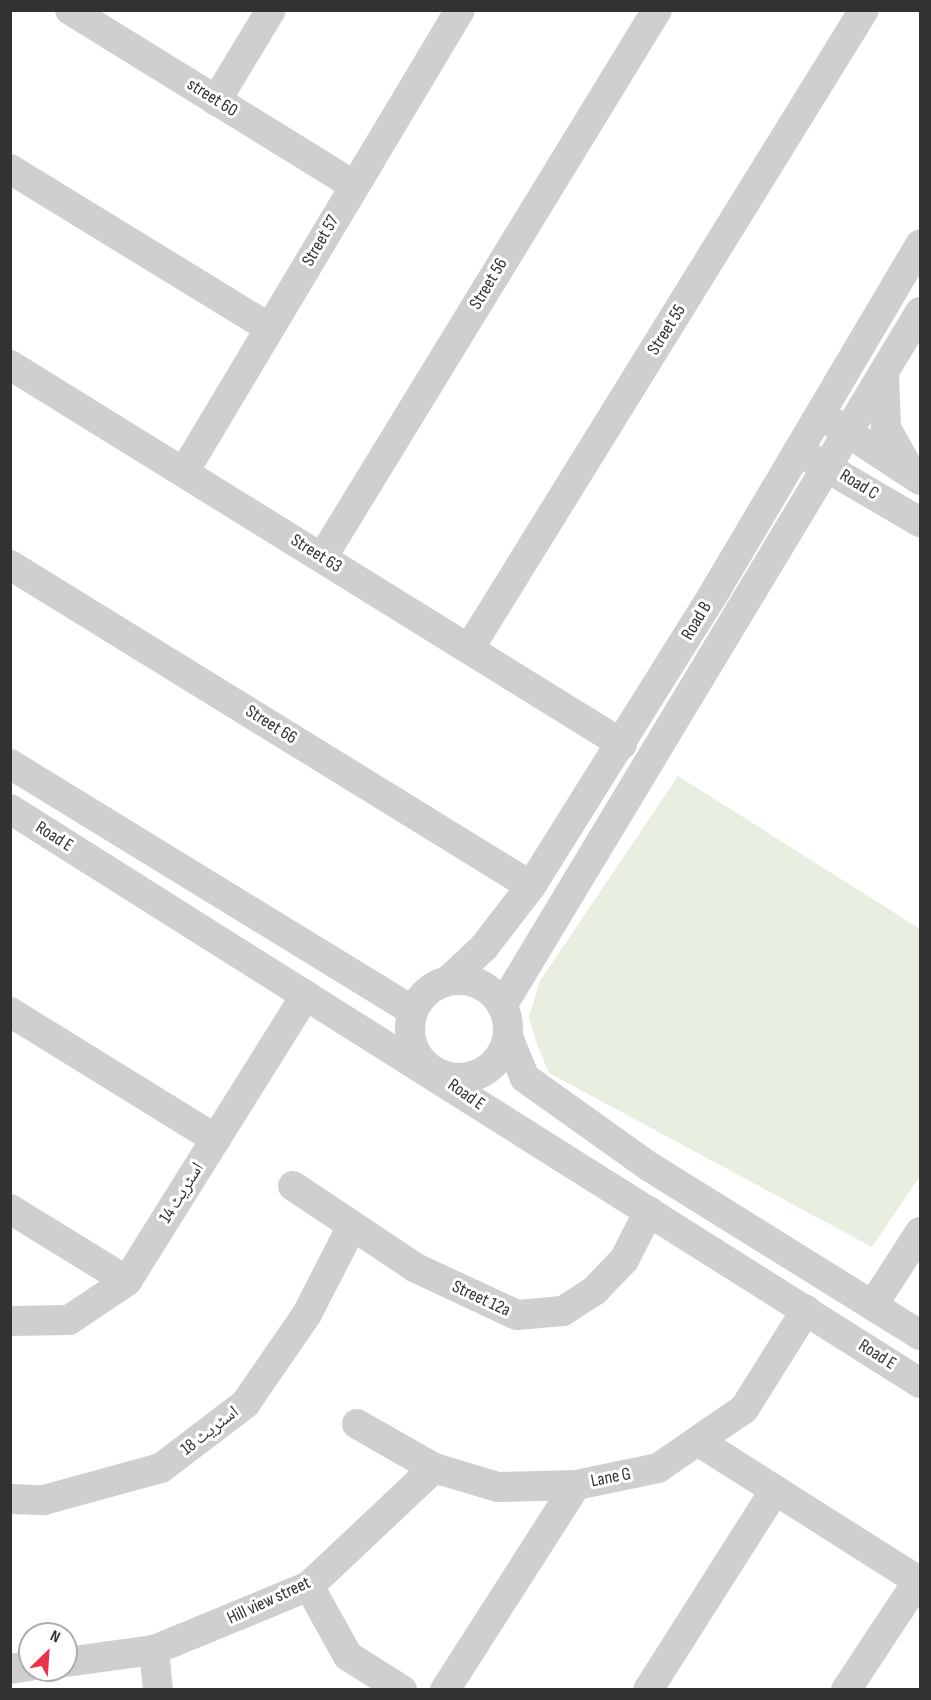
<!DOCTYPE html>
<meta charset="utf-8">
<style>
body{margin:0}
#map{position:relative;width:931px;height:1700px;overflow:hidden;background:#fff;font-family:"Sofia Sans Condensed","Noto Naskh Arabic",sans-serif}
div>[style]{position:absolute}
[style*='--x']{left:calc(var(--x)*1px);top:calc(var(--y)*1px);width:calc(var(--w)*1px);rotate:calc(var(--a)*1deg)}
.green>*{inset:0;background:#e8eee0}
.minor>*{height:30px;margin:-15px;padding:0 15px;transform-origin:15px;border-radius:15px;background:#cfcfcf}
.minor>.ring{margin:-15px;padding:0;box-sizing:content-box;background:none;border:30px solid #cfcfcf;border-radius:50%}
span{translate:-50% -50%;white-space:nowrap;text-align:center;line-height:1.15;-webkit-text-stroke:6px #fff;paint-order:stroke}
.street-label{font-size:18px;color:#323232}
.frame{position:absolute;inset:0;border:12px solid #323232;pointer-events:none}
.north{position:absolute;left:18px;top:1622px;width:60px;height:60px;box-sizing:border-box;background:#fff;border:2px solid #adadad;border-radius:50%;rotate:25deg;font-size:16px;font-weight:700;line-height:24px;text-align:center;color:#323232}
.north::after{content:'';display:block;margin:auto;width:21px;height:27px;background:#ea3349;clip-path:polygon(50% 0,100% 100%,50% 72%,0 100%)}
</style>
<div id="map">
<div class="green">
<div style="clip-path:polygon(678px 776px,920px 929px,920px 1176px,872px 1247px,549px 1073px,537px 1044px,529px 1017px,540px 981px)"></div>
</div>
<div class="minor">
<div style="--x:70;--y:10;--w:333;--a:31.7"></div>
<div style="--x:216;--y:101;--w:106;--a:-58.9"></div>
<div style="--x:10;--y:169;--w:304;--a:31.5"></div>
<div style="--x:10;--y:365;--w:720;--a:31.77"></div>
<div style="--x:884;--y:373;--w:55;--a:87.9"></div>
<div style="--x:886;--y:428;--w:47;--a:60.7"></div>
<div style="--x:832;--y:422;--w:105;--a:33.4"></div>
<div style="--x:809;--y:457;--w:129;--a:30.4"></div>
<div style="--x:184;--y:472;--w:538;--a:-59.15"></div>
<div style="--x:322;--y:558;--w:642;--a:-58.56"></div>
<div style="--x:10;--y:565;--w:612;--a:31.64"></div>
<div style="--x:469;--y:649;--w:751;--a:-58.28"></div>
<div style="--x:10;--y:764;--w:473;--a:31.5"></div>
<div style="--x:10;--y:809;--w:1076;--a:32.24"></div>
<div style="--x:449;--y:980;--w:48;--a:-43.3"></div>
<div style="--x:484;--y:947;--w:77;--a:-52.4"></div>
<div style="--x:531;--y:886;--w:351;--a:-58"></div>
<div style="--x:717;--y:588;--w:399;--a:-59.4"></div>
<div class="ring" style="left:410px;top:980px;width:68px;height:68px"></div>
<div style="--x:502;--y:1006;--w:810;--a:-58.94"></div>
<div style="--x:10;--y:1012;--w:242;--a:31.7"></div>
<div style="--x:508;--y:1037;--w:44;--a:67.5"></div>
<div style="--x:525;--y:1078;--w:153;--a:35.5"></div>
<div style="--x:650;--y:1167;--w:318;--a:31.9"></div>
<div style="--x:293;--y:1186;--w:148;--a:33.7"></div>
<div style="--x:416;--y:1268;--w:111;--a:25"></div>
<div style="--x:517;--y:1315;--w:46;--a:-5"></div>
<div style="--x:563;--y:1311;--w:38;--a:-33"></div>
<div style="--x:595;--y:1290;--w:42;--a:-46"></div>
<div style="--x:624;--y:1260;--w:55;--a:-63"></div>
<div style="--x:10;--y:1209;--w:137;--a:31.6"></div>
<div style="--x:873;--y:1305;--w:87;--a:-57.2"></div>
<div style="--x:10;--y:1321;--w:59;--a:-1"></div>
<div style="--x:69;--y:1320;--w:70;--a:-33.9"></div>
<div style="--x:127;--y:1281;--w:337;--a:-58"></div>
<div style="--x:357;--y:1424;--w:89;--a:29.7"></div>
<div style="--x:434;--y:1468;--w:67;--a:16.5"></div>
<div style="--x:498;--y:1487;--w:78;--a:-1.5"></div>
<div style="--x:576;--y:1485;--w:84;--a:-11.7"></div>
<div style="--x:658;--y:1468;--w:104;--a:-34.5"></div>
<div style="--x:744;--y:1409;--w:117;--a:-57.9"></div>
<div style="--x:701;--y:1443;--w:259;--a:32.4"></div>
<div style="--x:10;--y:1499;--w:34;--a:2"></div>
<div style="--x:44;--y:1500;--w:121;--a:-15.3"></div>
<div style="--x:161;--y:1468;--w:106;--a:-37.3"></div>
<div style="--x:245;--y:1404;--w:109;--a:-55.4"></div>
<div style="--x:307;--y:1314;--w:99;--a:-62.9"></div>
<div style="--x:309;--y:1586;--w:80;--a:60.9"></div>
<div style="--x:348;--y:1656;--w:64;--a:32.2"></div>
<div style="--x:154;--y:1650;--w:40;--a:84.3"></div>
<div style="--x:66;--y:1662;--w:89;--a:-7.8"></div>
<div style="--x:154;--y:1650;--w:168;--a:-22.4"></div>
<div style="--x:309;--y:1586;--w:172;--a:-43.3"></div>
<div style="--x:10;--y:1669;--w:20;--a:-9"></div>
<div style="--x:445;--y:1690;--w:243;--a:-57.4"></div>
<div style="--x:648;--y:1690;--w:237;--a:-57.6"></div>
<div style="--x:846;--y:1690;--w:131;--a:-56.6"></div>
</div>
<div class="street-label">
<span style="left:212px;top:98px;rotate:32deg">street 60</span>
<span style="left:321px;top:241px;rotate:-60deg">Street 57</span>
<span style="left:489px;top:284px;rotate:-59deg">Street 56</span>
<span style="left:667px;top:330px;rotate:-58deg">Street 55</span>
<span style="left:859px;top:485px;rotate:31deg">Road C</span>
<span style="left:316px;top:554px;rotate:32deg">Street 63</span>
<span style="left:697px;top:621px;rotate:-59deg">Road B</span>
<span style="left:271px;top:725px;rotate:32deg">Street 66</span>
<span style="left:54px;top:837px;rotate:32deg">Road E</span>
<span style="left:466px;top:1095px;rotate:35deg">Road E</span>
<span style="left:182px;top:1193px;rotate:-58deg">اسٹریٹ 14</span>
<span style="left:481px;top:1299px;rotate:25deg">Street 12a</span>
<span style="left:877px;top:1355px;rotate:32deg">Road E</span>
<span style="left:210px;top:1431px;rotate:-38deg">اسٹریٹ 18</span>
<span style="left:611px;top:1478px;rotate:-11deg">Lane G</span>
<span style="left:269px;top:1601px;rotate:-25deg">Hill view street</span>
</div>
<div class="frame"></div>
<div class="north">N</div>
</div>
